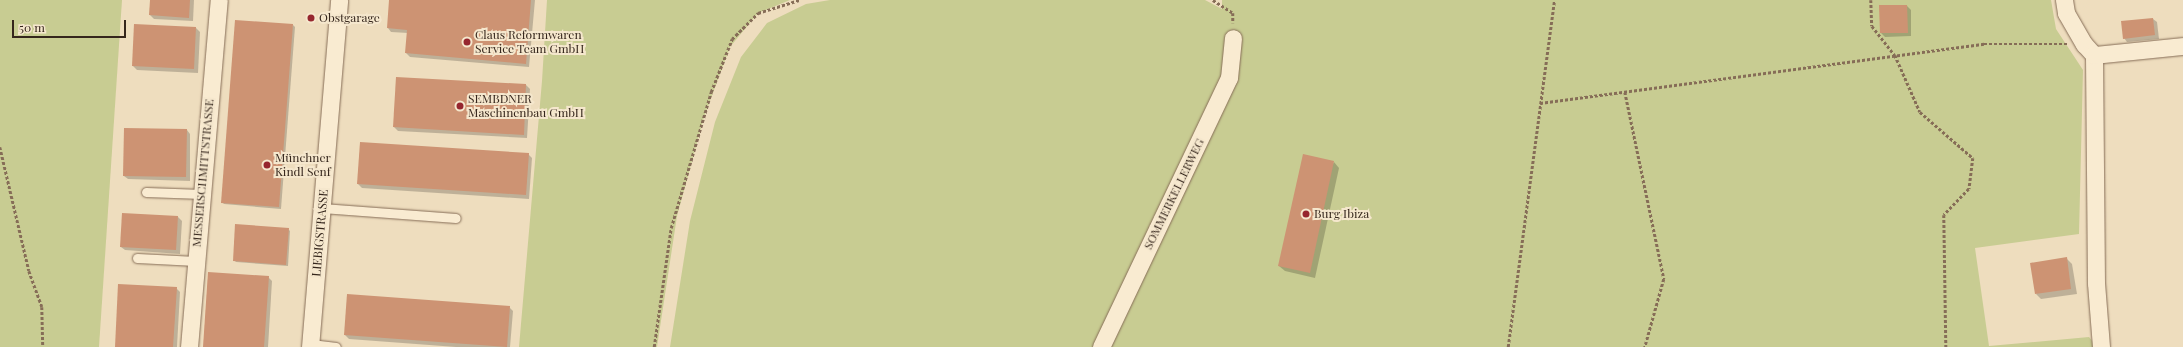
<!DOCTYPE html>
<meta charset="utf-8">
<style>
body{margin:0}
#map{position:relative;width:2183px;height:347px;overflow:hidden;background:#eeddbe;font-family:"Playfair Display",serif}
div>[style]{position:absolute}
[style*='--x']{left:calc(var(--x)*1px);top:calc(var(--y)*1px);width:calc(var(--w)*1px);rotate:calc(var(--a)*1deg)}
.green>*{inset:0;background:#c8cc92}
.shadow>*{inset:0;background:#0003}
.building>*{inset:0;background:#cd9373}
.path>*{height:2.5px;margin-top:-1.25px;transform-origin:0;background:repeating-linear-gradient(90deg,#866d57 0 3px,transparent 0 5px)}
.roads{filter:drop-shadow(0 0 1px #866d57) drop-shadow(0 0 1px #866d57)}
.lane>*{height:9px;margin:-4.5px;padding:0 4.5px;transform-origin:4.5px;border-radius:4.5px;background:#f9ebd1}
.street>*{height:17px;margin:-8.5px;padding:0 8.5px;transform-origin:8.5px;border-radius:8.5px;background:#f9ebd1}
.dots>*{width:11px;height:11px;translate:-50% -50%;box-sizing:border-box;border:2px solid #f5e7cd;border-radius:50%}
span{translate:-50% -50%;white-space:nowrap;text-align:center;line-height:1.15;-webkit-text-stroke:4px #f5e7cd;paint-order:stroke}
.poi-label{font-size:12px;color:#35261c}
.left{translate:0 -50%;text-align:left}
.street-label{font-size:12px;color:#35261c}
.scale{position:absolute;left:12px;top:20px;width:114px;height:18px;box-sizing:border-box;border:2px solid #35261c;border-top:0;padding-left:5px;font-size:12px;line-height:14px;white-space:nowrap;color:#35261c;-webkit-text-stroke:3px #f5e7cd;paint-order:stroke}
</style>
<div id="map">
<div class="green">
<div style="clip-path:polygon(0 0,122px 0,99px 347px,0 347px)"></div>
<div style="clip-path:polygon(547px 0,790px 0,758px 13px,730px 47px,704px 117px,677px 216px,657px 347px,519px 347px,542px 81px)"></div>
<div style="clip-path:polygon(830px 0,1205px 0,1222px 9px,1222px 0,2051px 0,2056px 29px,2083px 70px,2079px 234px,1975px 248px,1989px 346px,2089px 337px,2097px 347px,670px 347px,690px 221px,715px 122px,741px 57px,767px 23px,806px 4px)"></div>
</div>
<div class="shadow">
<div style="clip-path:polygon(151px 0,194px 0,193px 21px,154px 19px,150px 15px)"></div>
<div style="clip-path:polygon(390px 0,535px 0,529px 67px,410px 57px,406px 53px,408px 33px,391px 32px,388px 28px)"></div>
<div style="clip-path:polygon(1880px 6px,1907px 6px,1911px 10px,1911px 36px,1885px 37px,1881px 33px)"></div>
<div style="clip-path:polygon(2153px 19px,2157px 22px,2159px 39px,2127px 42px,2124px 38px,2122px 22px)"></div>
<div style="clip-path:polygon(293px 25px,295px 27px,281px 209px,224px 204px,222px 202px)"></div>
<div style="clip-path:polygon(196px 28px,200px 32px,198px 73px,137px 70px,133px 66px)"></div>
<div style="clip-path:polygon(526px 85px,530px 89px,527px 138px,398px 131px,394px 127px)"></div>
<div style="clip-path:polygon(187px 130px,190px 134px,190px 181px,128px 179px,124px 176px)"></div>
<div style="clip-path:polygon(528px 154px,532px 158px,529px 199px,362px 188px,358px 184px)"></div>
<div style="clip-path:polygon(1334px 162px,1339px 168px,1315px 278px,1285px 271px,1279px 266px)"></div>
<div style="clip-path:polygon(178px 217px,182px 221px,180px 254px,125px 250px,121px 247px)"></div>
<div style="clip-path:polygon(288px 229px,290px 231px,288px 266px,236px 262px,234px 260px)"></div>
<div style="clip-path:polygon(2066px 258px,2072px 264px,2077px 294px,2041px 299px,2036px 294px)"></div>
<div style="clip-path:polygon(268px 277px,272px 281px,268px 347px,204px 347px)"></div>
<div style="clip-path:polygon(176px 288px,180px 292px,177px 347px,116px 347px)"></div>
<div style="clip-path:polygon(509px 307px,513px 311px,510px 347px,456px 347px,349px 339px,345px 335px)"></div>
</div>
<div class="building">
<div style="clip-path:polygon(150px 0,190px 0,189px 18px,149px 15px)"></div>
<div style="clip-path:polygon(389px 0,531px 0,526px 64px,405px 53px,407px 30px,387px 28px)"></div>
<div style="clip-path:polygon(1879px 5px,1907px 5px,1908px 33px,1880px 33px)"></div>
<div style="clip-path:polygon(2153px 18px,2155px 35px,2123px 39px,2121px 21px)"></div>
<div style="clip-path:polygon(235px 20px,293px 24px,279px 207px,221px 203px)"></div>
<div style="clip-path:polygon(134px 24px,196px 27px,194px 69px,132px 66px)"></div>
<div style="clip-path:polygon(396px 77px,526px 84px,524px 135px,393px 127px)"></div>
<div style="clip-path:polygon(124px 128px,187px 129px,186px 177px,123px 176px)"></div>
<div style="clip-path:polygon(360px 142px,529px 153px,526px 195px,357px 184px)"></div>
<div style="clip-path:polygon(1303px 154px,1334px 161px,1310px 273px,1278px 266px)"></div>
<div style="clip-path:polygon(122px 213px,178px 216px,176px 250px,120px 247px)"></div>
<div style="clip-path:polygon(235px 224px,289px 228px,286px 265px,233px 261px)"></div>
<div style="clip-path:polygon(2067px 257px,2071px 289px,2035px 294px,2030px 263px)"></div>
<div style="clip-path:polygon(208px 272px,269px 276px,264px 347px,203px 347px)"></div>
<div style="clip-path:polygon(118px 284px,177px 287px,173px 347px,115px 347px)"></div>
<div style="clip-path:polygon(347px 294px,510px 306px,507px 347px,344px 335px)"></div>
</div>
<div class="path">
<div style="--x:1213;--y:0;--w:24;--a:33"></div>
<div style="--x:1233;--y:13;--w:10;--a:90"></div>
<div style="--x:1871;--y:0;--w:26;--a:88"></div>
<div style="--x:1872;--y:26;--w:37;--a:52"></div>
<div style="--x:1895;--y:55;--w:62;--a:66.3"></div>
<div style="--x:1920;--y:112;--w:70;--a:41"></div>
<div style="--x:1973;--y:158;--w:31;--a:97"></div>
<div style="--x:1969;--y:189;--w:36;--a:134"></div>
<div style="--x:1944;--y:215;--w:132;--a:89.1"></div>
<div style="--x:1625;--y:92;--w:191;--a:78.2"></div>
<div style="--x:1664;--y:279;--w:71;--a:105.6"></div>
<div style="--x:1540;--y:103;--w:448;--a:-7.6"></div>
<div style="--x:1984;--y:44;--w:83;--a:0"></div>
<div style="--x:0;--y:147;--w:127;--a:76.8"></div>
<div style="--x:29;--y:271;--w:38;--a:70"></div>
<div style="--x:42;--y:307;--w:40;--a:88.6"></div>
<div style="--x:654;--y:347;--w:120;--a:-81.9"></div>
<div style="--x:671;--y:228;--w:142;--a:-73.6"></div>
<div style="--x:711;--y:92;--w:57;--a:-68.4"></div>
<div style="--x:732;--y:39;--w:37;--a:-45"></div>
<div style="--x:758;--y:13;--w:43;--a:-17.6"></div>
<div style="--x:1508;--y:347;--w:350;--a:-82.4"></div>
</div>
<div class="roads">
<div class="lane">
<div style="--x:146;--y:192;--w:56;--a:2"></div>
<div style="--x:322;--y:208;--w:134;--a:4.3"></div>
<div style="--x:137;--y:258;--w:59;--a:2.9"></div>
<div style="--x:311;--y:344;--w:25;--a:7"></div>
</div>
<div class="street">
<div style="--x:2064;--y:0;--w:13;--a:81"></div>
<div style="--x:2066;--y:13;--w:36;--a:60"></div>
<div style="--x:2084;--y:44;--w:15;--a:48"></div>
<div style="--x:2094;--y:55;--w:228;--a:89.5"></div>
<div style="--x:2096;--y:283;--w:64;--a:85.5"></div>
<div style="--x:2094;--y:55;--w:89;--a:-5.8"></div>
<div style="--x:189;--y:347;--w:348;--a:-85.1"></div>
<div style="--x:310;--y:347;--w:348;--a:-85.2"></div>
<div style="--x:1101;--y:347;--w:298;--a:-64.6"></div>
<div style="--x:1229;--y:78;--w:40;--a:-84.3"></div>
</div>
</div>
<div class="dots">
<div style="left:311px;top:18px;background:#96262e"></div>
<div style="left:467px;top:42px;background:#96262e"></div>
<div style="left:460px;top:106px;background:#96262e"></div>
<div style="left:267px;top:165px;background:#96262e"></div>
<div style="left:1306px;top:214px;background:#96262e"></div>
</div>
<div class="poi-label">
<span class="left" style="left:319px;top:18px">Obstgarage</span>
<span class="left" style="left:475px;top:42px">Claus Reformwaren<br>Service Team GmbH</span>
<span class="left" style="left:468px;top:106px">SEMBDNER<br>Maschinenbau GmbH</span>
<span class="left" style="left:275px;top:165px">Münchner<br>Kindl Senf</span>
<span class="left" style="left:1314px;top:214px">Burg Ibiza</span>
</div>
<div class="street-label">
<span style="left:203px;top:173px;rotate:-85deg">MESSERSCHMITTSTRASSE</span>
<span style="left:1174px;top:194px;rotate:-64deg">SOMMERKELLERWEG</span>
<span style="left:320px;top:233px;rotate:-85deg">LIEBIGSTRASSE</span>
</div>
<div class="scale">50 m</div>
</div>
